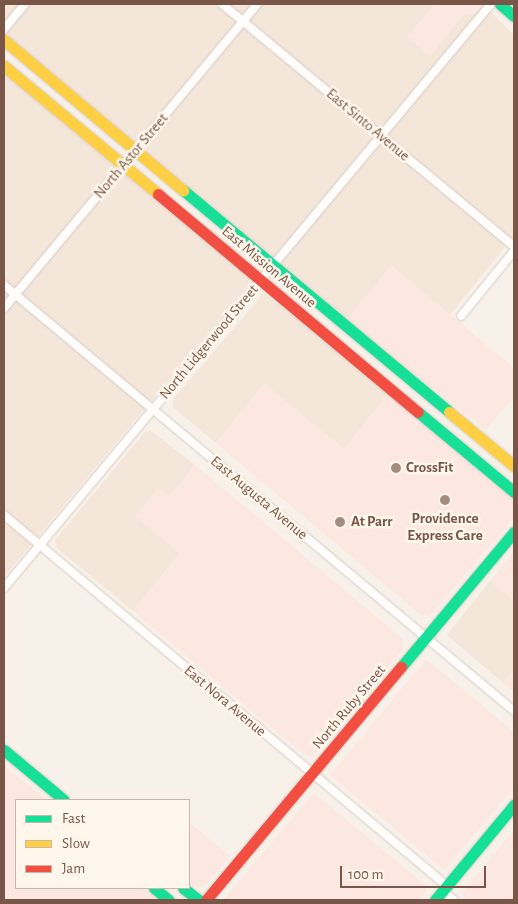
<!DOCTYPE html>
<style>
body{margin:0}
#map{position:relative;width:518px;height:904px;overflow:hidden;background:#f8f1ea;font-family:"Alegreya Sans",sans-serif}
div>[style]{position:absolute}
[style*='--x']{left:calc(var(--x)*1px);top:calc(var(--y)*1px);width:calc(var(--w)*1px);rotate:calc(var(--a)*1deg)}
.residential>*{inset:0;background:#f4e6d9}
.commercial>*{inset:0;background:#fce8e0}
.roads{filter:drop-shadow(0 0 1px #d6cdc6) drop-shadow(0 0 1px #d6cdc6)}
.street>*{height:8px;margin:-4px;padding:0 4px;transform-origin:4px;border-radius:4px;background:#fefdfc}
.fast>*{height:11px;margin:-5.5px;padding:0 5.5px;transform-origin:5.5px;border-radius:5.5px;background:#16e098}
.slow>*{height:11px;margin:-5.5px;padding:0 5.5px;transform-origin:5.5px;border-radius:5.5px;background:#ffcf43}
.jam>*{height:11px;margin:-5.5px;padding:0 5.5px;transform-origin:5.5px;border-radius:5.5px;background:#f24e42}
.dots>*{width:14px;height:14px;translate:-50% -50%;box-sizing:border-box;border:2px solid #fff6ec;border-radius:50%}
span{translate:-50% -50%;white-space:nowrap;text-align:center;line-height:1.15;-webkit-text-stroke:5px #fff6ec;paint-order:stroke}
.street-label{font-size:15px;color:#795647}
.poi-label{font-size:15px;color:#795647;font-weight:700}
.left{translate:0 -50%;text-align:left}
.frame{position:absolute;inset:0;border:5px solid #795647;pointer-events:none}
.legend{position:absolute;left:15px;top:799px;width:175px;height:90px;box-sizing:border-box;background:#fff6ec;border:1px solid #c9b6aa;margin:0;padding:6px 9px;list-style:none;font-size:15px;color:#795647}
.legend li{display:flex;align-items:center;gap:10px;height:25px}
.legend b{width:25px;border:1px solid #c9b6aa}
.scale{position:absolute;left:340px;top:866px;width:146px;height:22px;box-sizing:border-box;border:2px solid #795647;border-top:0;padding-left:6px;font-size:15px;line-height:18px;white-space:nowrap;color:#795647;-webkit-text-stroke:4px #fff6ec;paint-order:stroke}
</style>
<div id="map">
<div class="residential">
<div style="clip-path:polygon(4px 4px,435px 4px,408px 37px,430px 56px,463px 15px,475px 13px,483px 4px,514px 35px,514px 236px,450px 315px,346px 320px,4px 33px)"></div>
<div style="clip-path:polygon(4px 73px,249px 279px,248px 285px,4px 577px)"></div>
<div style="clip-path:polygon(264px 293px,388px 394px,344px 449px,264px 384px,216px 443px,173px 407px,173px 399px)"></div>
<div style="clip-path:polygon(150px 430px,195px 465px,169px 497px,136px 516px,180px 553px,133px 611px,57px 548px,55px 540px,145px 432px)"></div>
<div style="clip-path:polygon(490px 581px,514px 601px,514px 670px,503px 683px,447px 635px)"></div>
</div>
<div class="commercial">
<div style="clip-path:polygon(435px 4px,483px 4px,475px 13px,463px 15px,430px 56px,407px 37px)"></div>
<div style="clip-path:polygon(391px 265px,514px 368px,514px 397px,486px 430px,346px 320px)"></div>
<div style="clip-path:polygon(264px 383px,344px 449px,388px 394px,514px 500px,514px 518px,430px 616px,421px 615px,216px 443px)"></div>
<div style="clip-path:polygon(195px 465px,403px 639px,402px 651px,313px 756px,303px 754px,133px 611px,180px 554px,135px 516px,158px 488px,170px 496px)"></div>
<div style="clip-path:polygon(514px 552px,514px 601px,490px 581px)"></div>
<div style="clip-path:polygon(426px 659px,514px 732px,514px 788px,444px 870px,330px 775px)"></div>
<div style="clip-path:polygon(514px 670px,514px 692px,503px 683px)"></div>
<div style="clip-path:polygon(4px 765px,47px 800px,16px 800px,16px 888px,146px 888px,160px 900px,4px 900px)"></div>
<div style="clip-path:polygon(314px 793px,428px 887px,420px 900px,223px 900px)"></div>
<div style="clip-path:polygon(189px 822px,230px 856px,206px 885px,198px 888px,189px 885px)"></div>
<div style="clip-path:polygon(514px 830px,514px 900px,463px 900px,462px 893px)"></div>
</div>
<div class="roads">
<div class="street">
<div style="--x:222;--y:4;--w:379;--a:39.7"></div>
<div style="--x:4;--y:29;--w:33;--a:-50"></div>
<div style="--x:4;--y:285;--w:665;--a:39.87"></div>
<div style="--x:4;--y:308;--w:396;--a:-50.2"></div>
<div style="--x:461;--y:316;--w:84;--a:-50.8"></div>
<div style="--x:4;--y:515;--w:578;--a:39.95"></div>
<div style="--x:4;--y:588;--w:760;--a:-50.18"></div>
<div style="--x:443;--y:891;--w:14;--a:39"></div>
</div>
<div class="fast">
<div style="--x:500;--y:4;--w:18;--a:41"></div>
<div style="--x:183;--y:190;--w:346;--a:39.8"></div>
<div style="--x:418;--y:412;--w:125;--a:39.8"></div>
<div style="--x:401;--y:667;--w:176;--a:-50.1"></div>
<div style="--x:4;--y:750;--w:78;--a:39.8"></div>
<div style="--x:154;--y:888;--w:19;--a:39"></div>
<div style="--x:183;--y:888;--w:20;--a:37"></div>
<div style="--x:435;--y:900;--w:124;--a:-50.3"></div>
</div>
<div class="slow">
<div style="--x:4;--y:40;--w:234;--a:40"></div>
<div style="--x:4;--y:66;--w:200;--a:39.7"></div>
<div style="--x:449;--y:412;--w:85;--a:39.7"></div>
</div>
<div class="jam">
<div style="--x:158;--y:194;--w:339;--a:40"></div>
<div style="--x:206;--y:900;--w:304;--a:-50.1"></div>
</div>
</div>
<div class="dots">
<div style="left:396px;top:468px;background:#a58c80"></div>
<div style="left:445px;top:500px;background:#a58c80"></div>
<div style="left:340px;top:522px;background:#a58c80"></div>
</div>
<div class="street-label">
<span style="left:368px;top:125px;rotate:40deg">East Sinto Avenue</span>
<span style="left:131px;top:156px;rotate:-50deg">North Astor Street</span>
<span style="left:269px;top:267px;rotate:40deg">East Mission Avenue</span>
<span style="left:209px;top:342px;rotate:-50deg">North Lidgerwood Street</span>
<span style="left:259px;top:498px;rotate:40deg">East Augusta Avenue</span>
<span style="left:225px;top:701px;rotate:40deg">East Nora Avenue</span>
<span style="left:349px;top:707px;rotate:-50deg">North Ruby Street</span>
</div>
<div class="poi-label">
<span class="left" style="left:406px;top:468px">CrossFit</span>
<span style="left:445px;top:527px">Providence<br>Express Care</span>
<span class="left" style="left:351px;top:522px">At Parr</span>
</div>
<div class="frame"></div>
<ul class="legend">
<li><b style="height:6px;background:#16e098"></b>Fast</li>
<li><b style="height:6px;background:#ffcf43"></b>Slow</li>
<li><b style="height:6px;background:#f24e42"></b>Jam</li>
</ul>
<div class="scale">100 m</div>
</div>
